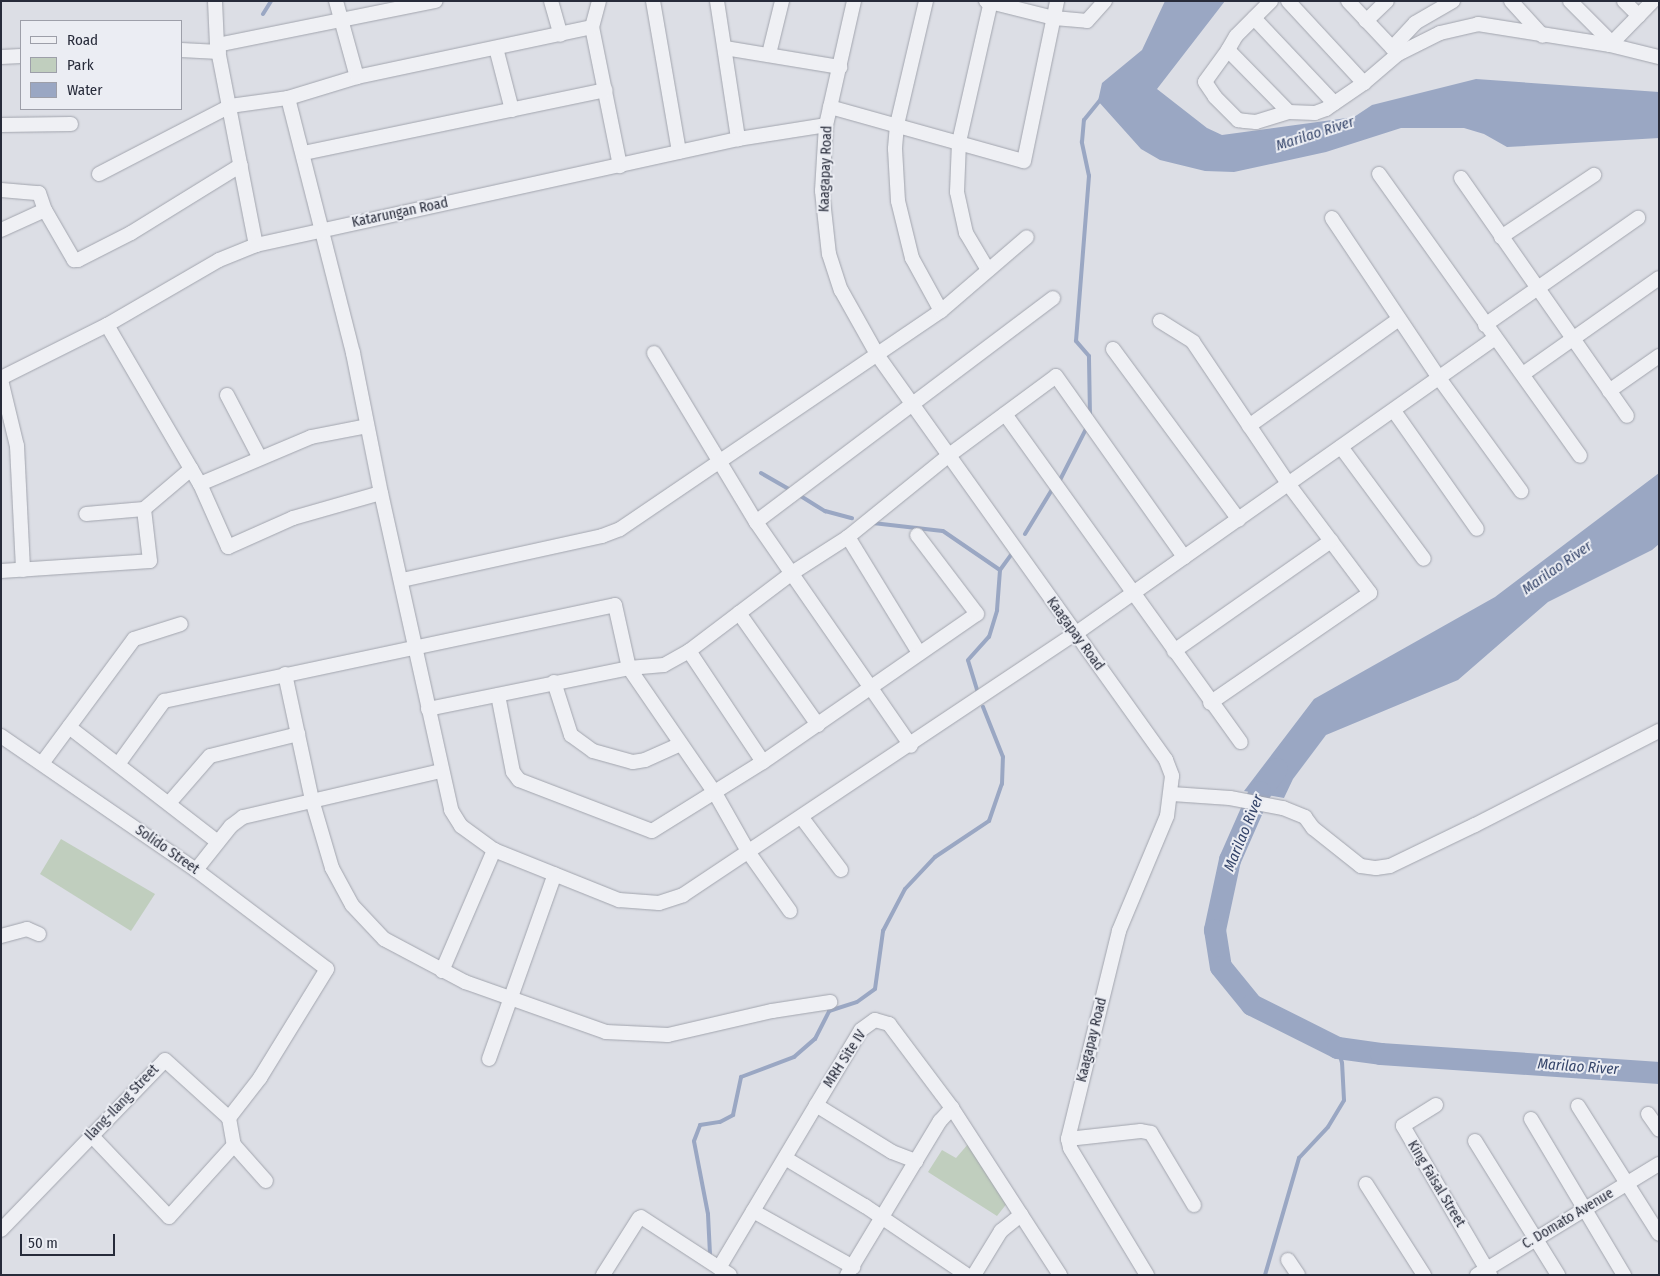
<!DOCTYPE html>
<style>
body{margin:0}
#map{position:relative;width:1660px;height:1276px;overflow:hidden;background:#dcdee5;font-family:"Fira Sans Condensed",sans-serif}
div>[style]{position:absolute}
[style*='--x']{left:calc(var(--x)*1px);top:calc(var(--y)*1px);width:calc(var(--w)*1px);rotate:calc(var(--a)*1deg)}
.green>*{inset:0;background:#c0cebe}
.water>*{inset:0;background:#9aa7c3}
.stream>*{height:4px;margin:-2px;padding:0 2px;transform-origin:2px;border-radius:2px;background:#9aa7c3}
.river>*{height:22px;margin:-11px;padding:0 11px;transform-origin:11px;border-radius:11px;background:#9aa7c3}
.roads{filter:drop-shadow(0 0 1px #a2a5ae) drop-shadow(0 0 1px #a2a5ae)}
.minor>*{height:14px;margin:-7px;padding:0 7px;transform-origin:7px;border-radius:7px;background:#eff0f4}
span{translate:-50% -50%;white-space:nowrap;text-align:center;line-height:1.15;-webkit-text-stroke:4px #ebedf3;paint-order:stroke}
.street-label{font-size:14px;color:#272b3a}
.water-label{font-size:15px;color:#35456a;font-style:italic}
.frame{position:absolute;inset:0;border:2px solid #272b3a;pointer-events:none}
.legend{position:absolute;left:20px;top:20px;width:162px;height:90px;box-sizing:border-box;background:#ebedf3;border:1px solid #9d9fa9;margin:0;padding:6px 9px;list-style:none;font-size:15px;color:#272b3a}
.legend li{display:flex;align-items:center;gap:10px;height:25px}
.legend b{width:25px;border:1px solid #9d9fa9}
.scale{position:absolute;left:20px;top:1234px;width:95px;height:22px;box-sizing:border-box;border:2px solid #272b3a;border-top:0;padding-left:6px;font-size:15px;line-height:18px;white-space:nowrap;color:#272b3a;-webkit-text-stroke:4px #ebedf3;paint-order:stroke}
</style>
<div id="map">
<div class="green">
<div style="clip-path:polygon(61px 839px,155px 894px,131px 931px,40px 874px)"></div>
<div style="clip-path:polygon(969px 1143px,1008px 1202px,997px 1216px,928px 1172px,942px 1150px,956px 1158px)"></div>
</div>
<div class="water">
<div style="clip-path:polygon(1165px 1px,1225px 1px,1157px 89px,1207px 128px,1222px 135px,1354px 117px,1372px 105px,1476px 79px,1659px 92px,1659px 138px,1507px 147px,1484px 134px,1464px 128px,1401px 128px,1326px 152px,1234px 172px,1205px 171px,1160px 160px,1141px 149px,1098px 101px,1102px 83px,1142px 50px)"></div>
<div style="clip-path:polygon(1659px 473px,1659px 544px,1652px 550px,1548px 602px,1458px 680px,1326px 735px,1293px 779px,1284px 798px,1244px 791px,1314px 699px,1495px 597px)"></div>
</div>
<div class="stream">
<div style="--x:263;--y:14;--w:15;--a:-58"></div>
<div style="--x:1090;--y:416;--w:60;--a:-91"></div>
<div style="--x:1089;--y:356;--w:20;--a:-131"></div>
<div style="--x:1076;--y:341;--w:166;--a:-85.5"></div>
<div style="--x:1089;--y:176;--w:35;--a:-102"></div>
<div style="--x:1082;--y:142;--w:22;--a:-85"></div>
<div style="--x:1084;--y:120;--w:28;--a:-51"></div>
<div style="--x:761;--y:473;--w:36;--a:30"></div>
<div style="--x:1060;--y:480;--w:59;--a:-63"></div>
<div style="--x:799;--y:495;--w:31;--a:32"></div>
<div style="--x:825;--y:511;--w:28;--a:15"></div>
<div style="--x:873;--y:523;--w:70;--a:6.5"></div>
<div style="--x:943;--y:531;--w:69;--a:34.4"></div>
<div style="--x:1025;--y:534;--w:54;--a:-58.7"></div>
<div style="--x:978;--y:693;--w:34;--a:-107"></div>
<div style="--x:968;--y:660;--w:31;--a:-48"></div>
<div style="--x:989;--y:637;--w:28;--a:-73"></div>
<div style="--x:997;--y:610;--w:40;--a:-85.7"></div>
<div style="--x:1000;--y:570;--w:19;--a:-54"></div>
<div style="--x:710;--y:1254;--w:40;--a:-92.9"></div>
<div style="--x:708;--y:1214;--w:74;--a:-100.9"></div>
<div style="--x:694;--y:1141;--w:17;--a:-69"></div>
<div style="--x:700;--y:1125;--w:20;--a:-9"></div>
<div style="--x:720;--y:1122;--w:15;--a:-28"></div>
<div style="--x:733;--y:1115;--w:39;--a:-78"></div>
<div style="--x:741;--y:1077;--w:57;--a:-20.7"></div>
<div style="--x:794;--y:1057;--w:28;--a:-41"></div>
<div style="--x:815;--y:1039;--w:31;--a:-63"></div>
<div style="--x:829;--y:1011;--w:29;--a:-18"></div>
<div style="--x:857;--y:1002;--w:22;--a:-36"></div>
<div style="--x:875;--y:989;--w:59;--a:-82.1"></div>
<div style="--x:883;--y:931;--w:47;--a:-62.4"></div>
<div style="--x:905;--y:889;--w:44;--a:-46.8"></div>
<div style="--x:935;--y:857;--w:65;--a:-33.7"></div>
<div style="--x:989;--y:821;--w:39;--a:-71"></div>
<div style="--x:1002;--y:784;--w:27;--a:-88"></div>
<div style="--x:1003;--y:757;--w:54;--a:-111.8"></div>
<div style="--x:1265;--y:1275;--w:122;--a:-73.8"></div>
<div style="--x:1299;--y:1158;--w:42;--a:-46.9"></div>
<div style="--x:1328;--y:1127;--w:31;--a:-59"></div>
<div style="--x:1344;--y:1100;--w:37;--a:-93"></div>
<div style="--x:1342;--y:1063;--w:16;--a:-105"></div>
</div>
<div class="river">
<div style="--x:1277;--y:769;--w:29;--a:126"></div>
<div style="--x:1260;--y:792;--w:74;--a:113.8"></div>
<div style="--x:1230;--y:860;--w:72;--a:102.1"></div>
<div style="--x:1215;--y:930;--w:37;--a:81"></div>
<div style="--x:1221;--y:967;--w:49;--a:50.8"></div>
<div style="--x:1252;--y:1005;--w:96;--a:26.6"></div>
<div style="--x:1338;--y:1048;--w:43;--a:7.9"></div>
<div style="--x:1381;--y:1054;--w:279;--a:3.9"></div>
</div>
<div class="roads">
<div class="minor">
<div style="--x:215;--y:1;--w:44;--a:87.4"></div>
<div style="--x:217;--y:45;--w:204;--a:79"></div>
<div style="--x:336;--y:1;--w:79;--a:74.6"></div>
<div style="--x:551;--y:1;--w:35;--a:74"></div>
<div style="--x:599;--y:1;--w:27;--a:105"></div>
<div style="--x:592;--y:27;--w:142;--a:78.6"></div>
<div style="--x:653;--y:1;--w:153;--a:80.2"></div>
<div style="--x:717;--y:1;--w:140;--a:81.3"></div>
<div style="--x:854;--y:1;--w:127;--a:102.7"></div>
<div style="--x:826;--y:125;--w:66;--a:93.5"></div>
<div style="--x:822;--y:191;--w:63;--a:83.7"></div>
<div style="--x:829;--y:254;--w:38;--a:72"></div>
<div style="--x:841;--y:290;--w:76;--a:60.7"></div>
<div style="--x:878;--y:356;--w:496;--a:54.5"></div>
<div style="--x:1166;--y:760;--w:17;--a:69"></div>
<div style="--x:1172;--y:776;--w:40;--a:97.1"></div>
<div style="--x:1167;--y:816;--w:125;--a:112.7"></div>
<div style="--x:1119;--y:931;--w:214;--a:103.8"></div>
<div style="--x:1068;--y:1139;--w:9;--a:77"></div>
<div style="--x:1070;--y:1148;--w:149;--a:58.8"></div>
<div style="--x:926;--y:1;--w:127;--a:103.2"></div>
<div style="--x:897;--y:125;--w:24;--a:95"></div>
<div style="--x:895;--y:149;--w:52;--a:86.7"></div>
<div style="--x:898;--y:201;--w:59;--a:76.2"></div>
<div style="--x:912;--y:258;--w:60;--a:61.3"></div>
<div style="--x:986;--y:1;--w:70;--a:14"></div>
<div style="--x:1054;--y:18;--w:33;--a:5"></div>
<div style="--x:1087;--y:21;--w:27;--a:-48"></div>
<div style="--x:1271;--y:1;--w:49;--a:135"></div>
<div style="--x:1236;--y:36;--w:16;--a:120"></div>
<div style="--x:1228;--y:50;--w:87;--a:45.5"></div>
<div style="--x:1289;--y:112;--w:26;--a:2"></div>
<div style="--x:1315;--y:113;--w:12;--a:-20"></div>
<div style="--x:1326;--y:109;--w:46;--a:-34.4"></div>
<div style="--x:1364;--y:83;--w:45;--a:-40.5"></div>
<div style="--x:1398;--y:54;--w:47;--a:-26.6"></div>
<div style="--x:1440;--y:33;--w:39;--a:-13"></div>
<div style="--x:1478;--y:24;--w:134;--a:9"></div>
<div style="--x:1610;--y:45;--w:50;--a:13.8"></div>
<div style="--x:1288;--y:1;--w:112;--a:47.2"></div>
<div style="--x:1348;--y:1;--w:71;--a:46.7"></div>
<div style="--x:1511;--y:1;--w:47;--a:47.6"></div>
<div style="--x:1570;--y:1;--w:59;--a:45"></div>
<div style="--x:1624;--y:1;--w:21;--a:45"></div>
<div style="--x:1254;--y:18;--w:117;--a:46.7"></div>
<div style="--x:1366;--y:21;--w:29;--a:-44"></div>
<div style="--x:217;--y:45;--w:223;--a:-11.4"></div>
<div style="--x:1610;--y:45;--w:62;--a:-45.7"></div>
<div style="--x:496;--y:48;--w:64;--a:75.5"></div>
<div style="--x:725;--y:48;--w:117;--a:9.4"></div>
<div style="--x:1392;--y:48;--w:34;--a:-47"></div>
<div style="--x:1415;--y:23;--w:44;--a:-30.1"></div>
<div style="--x:181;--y:50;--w:38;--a:3"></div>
<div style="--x:1228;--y:50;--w:39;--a:126"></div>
<div style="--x:1205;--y:82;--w:18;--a:56"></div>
<div style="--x:1215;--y:97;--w:33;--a:45"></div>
<div style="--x:1238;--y:120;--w:7;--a:8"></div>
<div style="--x:1245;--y:121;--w:11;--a:5"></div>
<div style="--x:1256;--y:122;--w:34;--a:-17"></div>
<div style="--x:769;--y:54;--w:55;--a:-76.2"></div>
<div style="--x:1;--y:57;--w:20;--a:-3"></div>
<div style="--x:288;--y:98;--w:263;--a:75.7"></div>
<div style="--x:353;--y:353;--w:143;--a:78.7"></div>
<div style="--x:381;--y:493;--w:325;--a:77.5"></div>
<div style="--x:451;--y:810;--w:19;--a:58"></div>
<div style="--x:461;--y:826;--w:41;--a:36"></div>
<div style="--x:494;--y:850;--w:135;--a:21.8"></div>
<div style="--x:619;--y:900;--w:40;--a:4.3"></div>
<div style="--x:659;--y:903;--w:25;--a:-18"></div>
<div style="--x:683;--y:895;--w:471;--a:-33.7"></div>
<div style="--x:1075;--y:634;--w:514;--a:-35.17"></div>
<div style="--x:830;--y:107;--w:201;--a:15.6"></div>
<div style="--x:1024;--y:161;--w:163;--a:-78.3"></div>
<div style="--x:1;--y:125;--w:70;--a:-0.8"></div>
<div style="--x:304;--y:153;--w:308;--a:-11.8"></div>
<div style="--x:99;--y:174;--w:148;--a:-27.4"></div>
<div style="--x:230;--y:106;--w:59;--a:-7.9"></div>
<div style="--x:288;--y:98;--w:72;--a:-16.9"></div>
<div style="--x:357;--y:77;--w:240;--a:-12"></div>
<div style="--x:1379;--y:174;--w:346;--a:54.5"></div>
<div style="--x:1461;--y:178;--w:290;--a:55.1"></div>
<div style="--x:1;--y:190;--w:38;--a:5"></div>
<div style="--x:39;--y:193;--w:18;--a:71"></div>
<div style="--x:45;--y:210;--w:58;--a:59.9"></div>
<div style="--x:74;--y:260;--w:4;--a:0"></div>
<div style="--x:78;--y:260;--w:59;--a:-27"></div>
<div style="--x:131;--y:233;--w:129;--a:-31.7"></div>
<div style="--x:1332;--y:218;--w:192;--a:56.2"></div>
<div style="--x:1439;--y:378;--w:140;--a:54"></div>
<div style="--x:1;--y:230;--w:48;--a:-24.4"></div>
<div style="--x:1501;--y:237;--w:112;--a:-33.7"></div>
<div style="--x:988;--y:270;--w:43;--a:-120.7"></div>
<div style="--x:966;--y:233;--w:42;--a:-102.4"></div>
<div style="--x:957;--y:192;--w:50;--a:-87.7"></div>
<div style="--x:959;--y:142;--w:145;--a:-77.2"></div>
<div style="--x:1160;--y:321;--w:39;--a:32"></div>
<div style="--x:1193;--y:342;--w:172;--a:56.1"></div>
<div style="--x:1289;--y:485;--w:135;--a:53.1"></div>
<div style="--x:1370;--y:593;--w:194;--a:145.5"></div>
<div style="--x:107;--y:325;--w:184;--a:59.7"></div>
<div style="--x:200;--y:484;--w:69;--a:66"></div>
<div style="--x:228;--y:547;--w:71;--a:-24"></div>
<div style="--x:293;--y:518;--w:91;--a:-15.9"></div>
<div style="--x:1485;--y:325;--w:187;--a:-35"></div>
<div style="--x:1113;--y:349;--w:212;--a:53.6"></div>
<div style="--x:654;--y:353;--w:197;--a:58.9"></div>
<div style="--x:756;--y:522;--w:272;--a:55.3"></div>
<div style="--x:1523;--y:374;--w:166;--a:-35.2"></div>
<div style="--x:1;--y:378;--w:119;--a:-26.6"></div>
<div style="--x:107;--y:325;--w:129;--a:-30.1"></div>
<div style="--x:219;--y:260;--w:40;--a:-22"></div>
<div style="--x:256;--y:245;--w:494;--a:-12.4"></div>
<div style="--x:738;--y:139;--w:89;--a:-9"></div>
<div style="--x:1;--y:380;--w:68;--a:76.4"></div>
<div style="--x:17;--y:446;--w:124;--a:87.2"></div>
<div style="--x:1609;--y:391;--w:61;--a:-35"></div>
<div style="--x:227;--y:395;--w:71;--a:62.4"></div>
<div style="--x:1394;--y:411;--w:144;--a:54.9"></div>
<div style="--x:1005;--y:414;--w:404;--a:54.3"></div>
<div style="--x:1249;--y:426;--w:184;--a:-35.5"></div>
<div style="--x:1341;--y:447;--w:139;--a:53.5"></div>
<div style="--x:200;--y:484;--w:121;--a:-22.9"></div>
<div style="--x:311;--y:437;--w:57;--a:-11.1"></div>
<div style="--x:144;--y:509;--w:62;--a:-40.4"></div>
<div style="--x:756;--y:522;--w:372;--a:-37"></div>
<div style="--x:848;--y:537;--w:136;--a:58.5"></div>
<div style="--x:1;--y:571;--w:149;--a:-3.8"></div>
<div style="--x:150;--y:561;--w:52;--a:-96.6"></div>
<div style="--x:144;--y:509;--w:58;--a:175.1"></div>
<div style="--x:402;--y:580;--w:205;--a:-12.4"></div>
<div style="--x:602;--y:536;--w:19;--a:-21"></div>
<div style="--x:620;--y:529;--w:388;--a:-34.2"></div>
<div style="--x:941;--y:311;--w:113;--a:-40.7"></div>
<div style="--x:739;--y:613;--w:137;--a:54.8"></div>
<div style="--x:689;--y:651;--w:133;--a:56.3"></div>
<div style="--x:1174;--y:651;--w:192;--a:-35"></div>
<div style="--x:285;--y:674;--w:129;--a:77.9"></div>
<div style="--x:312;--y:800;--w:71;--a:73.6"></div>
<div style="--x:332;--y:868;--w:42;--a:61.6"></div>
<div style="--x:352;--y:905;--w:47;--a:46.7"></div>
<div style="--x:384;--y:939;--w:92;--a:28"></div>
<div style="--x:465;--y:982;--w:150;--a:19.5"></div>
<div style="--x:606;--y:1032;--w:62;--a:2.8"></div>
<div style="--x:668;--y:1035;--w:107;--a:-13"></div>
<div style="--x:772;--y:1011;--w:59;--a:-8.8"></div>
<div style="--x:554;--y:682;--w:56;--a:72.2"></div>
<div style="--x:571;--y:735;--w:27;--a:36"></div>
<div style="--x:593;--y:751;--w:41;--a:15.4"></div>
<div style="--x:633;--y:762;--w:12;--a:-9"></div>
<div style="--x:645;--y:760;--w:37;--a:-24"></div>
<div style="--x:498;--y:695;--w:78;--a:79"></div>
<div style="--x:513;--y:772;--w:10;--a:53"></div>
<div style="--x:519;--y:780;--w:142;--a:21"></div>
<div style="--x:652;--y:831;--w:131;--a:-31.9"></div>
<div style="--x:763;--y:762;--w:260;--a:-34.7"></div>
<div style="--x:977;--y:614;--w:99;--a:-127.2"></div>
<div style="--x:428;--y:709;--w:205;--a:-11.5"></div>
<div style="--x:629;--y:668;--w:35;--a:-5"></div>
<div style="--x:664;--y:665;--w:29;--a:-29"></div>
<div style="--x:689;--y:651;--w:129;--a:-37.1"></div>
<div style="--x:792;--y:573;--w:67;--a:-32.7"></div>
<div style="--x:848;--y:537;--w:129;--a:-39"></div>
<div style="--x:948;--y:456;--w:134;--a:-36.5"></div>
<div style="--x:1056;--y:376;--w:222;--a:54.7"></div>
<div style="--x:69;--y:727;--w:188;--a:37.7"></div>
<div style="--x:1;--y:736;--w:237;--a:34.5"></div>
<div style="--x:196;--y:870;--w:164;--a:37.1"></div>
<div style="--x:327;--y:969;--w:128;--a:121.6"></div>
<div style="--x:260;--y:1078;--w:51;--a:127.8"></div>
<div style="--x:43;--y:762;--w:153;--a:-53.5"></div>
<div style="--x:134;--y:639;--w:49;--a:-17.7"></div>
<div style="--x:119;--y:763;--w:77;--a:-54"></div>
<div style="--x:164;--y:701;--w:461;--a:-12"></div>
<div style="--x:615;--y:605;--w:65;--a:77.5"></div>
<div style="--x:629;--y:668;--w:152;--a:55.5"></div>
<div style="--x:715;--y:793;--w:69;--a:60.5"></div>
<div style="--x:749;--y:853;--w:71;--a:54.7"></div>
<div style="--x:1172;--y:794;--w:58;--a:3.9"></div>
<div style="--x:1230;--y:798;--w:54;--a:10.7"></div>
<div style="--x:1283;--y:808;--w:24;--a:22"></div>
<div style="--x:1305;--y:817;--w:14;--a:54"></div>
<div style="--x:1313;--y:828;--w:61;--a:38.4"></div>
<div style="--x:1361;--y:866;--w:15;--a:8"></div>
<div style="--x:1376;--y:868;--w:14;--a:-8"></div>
<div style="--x:1390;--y:866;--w:94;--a:-25.8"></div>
<div style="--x:1475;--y:825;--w:207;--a:-27.1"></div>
<div style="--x:170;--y:802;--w:61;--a:-49"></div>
<div style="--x:210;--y:756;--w:91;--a:-14"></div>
<div style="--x:802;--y:818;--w:65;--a:53.1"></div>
<div style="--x:196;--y:870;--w:56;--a:-51.5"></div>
<div style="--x:231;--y:826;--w:15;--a:-37"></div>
<div style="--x:243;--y:817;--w:203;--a:-13.1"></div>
<div style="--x:1;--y:936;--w:27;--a:-15"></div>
<div style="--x:27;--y:929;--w:13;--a:23"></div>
<div style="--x:442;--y:971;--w:132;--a:-66.7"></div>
<div style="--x:489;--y:1059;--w:196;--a:-70.4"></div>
<div style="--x:816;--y:1105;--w:89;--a:31.7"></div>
<div style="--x:892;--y:1152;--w:26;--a:21"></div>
<div style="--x:1436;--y:1105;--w:39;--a:148"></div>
<div style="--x:1403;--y:1126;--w:173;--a:59.7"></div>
<div style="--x:1578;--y:1106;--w:151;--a:57.7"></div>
<div style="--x:1648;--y:1114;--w:19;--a:55"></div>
<div style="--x:229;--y:1118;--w:27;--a:80"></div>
<div style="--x:234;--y:1145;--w:48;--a:48.4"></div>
<div style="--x:1531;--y:1119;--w:182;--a:59.2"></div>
<div style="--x:91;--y:1135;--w:113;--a:46.4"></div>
<div style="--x:169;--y:1217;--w:97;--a:-47.9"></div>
<div style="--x:1068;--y:1139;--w:73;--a:-6.3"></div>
<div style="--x:1141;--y:1131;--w:10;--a:11"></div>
<div style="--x:1151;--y:1133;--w:84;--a:59.2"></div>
<div style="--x:1475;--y:1141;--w:158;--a:58.2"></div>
<div style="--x:785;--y:1158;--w:93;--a:31"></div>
<div style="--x:865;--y:1206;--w:123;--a:34.1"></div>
<div style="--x:1366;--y:1184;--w:108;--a:57.5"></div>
<div style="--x:753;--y:1211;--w:115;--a:29.2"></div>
<div style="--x:641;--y:1217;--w:106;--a:33.1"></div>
<div style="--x:1;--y:1230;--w:236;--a:-46"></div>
<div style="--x:165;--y:1060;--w:86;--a:42.2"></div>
<div style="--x:1288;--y:1260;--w:18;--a:56"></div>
<div style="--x:719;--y:1268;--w:277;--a:-59.2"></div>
<div style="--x:861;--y:1030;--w:17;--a:-36"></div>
<div style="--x:875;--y:1020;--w:15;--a:16"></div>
<div style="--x:889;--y:1024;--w:105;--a:53.1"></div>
<div style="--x:952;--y:1108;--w:199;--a:57.1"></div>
<div style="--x:603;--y:1275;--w:67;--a:-57.7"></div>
<div style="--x:847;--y:1275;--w:180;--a:-58.9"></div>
<div style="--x:940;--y:1121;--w:18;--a:-47"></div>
<div style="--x:974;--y:1275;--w:52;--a:-58.5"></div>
<div style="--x:1001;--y:1231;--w:26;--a:-39"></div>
<div style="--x:1477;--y:1275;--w:213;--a:-31.4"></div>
</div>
</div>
<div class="street-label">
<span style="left:826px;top:169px;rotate:-88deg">Kaagapay Road</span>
<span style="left:400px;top:213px;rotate:-12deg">Katarungan Road</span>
<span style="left:1075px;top:634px;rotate:54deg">Kaagapay Road</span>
<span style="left:167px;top:850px;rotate:35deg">Solido Street</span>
<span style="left:1092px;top:1040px;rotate:-76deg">Kaagapay Road</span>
<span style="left:845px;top:1059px;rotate:-57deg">MRH Site IV</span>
<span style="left:122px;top:1103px;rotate:-46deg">Ilang-Ilang Street</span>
<span style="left:1436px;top:1184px;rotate:59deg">King Faisal Street</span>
<span style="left:1568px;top:1219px;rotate:-31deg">C. Domato Avenue</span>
</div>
<div class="water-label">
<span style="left:1315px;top:134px;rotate:-18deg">Marilao River</span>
<span style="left:1557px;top:568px;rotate:-35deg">Marilao River</span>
<span style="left:1244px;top:833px;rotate:-68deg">Marilao River</span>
<span style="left:1578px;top:1067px;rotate:4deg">Marilao River</span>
</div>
<div class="frame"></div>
<ul class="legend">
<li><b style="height:6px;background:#eff0f4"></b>Road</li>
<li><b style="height:14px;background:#c0cebe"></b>Park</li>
<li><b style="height:14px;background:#9aa7c3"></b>Water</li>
</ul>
<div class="scale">50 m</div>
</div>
